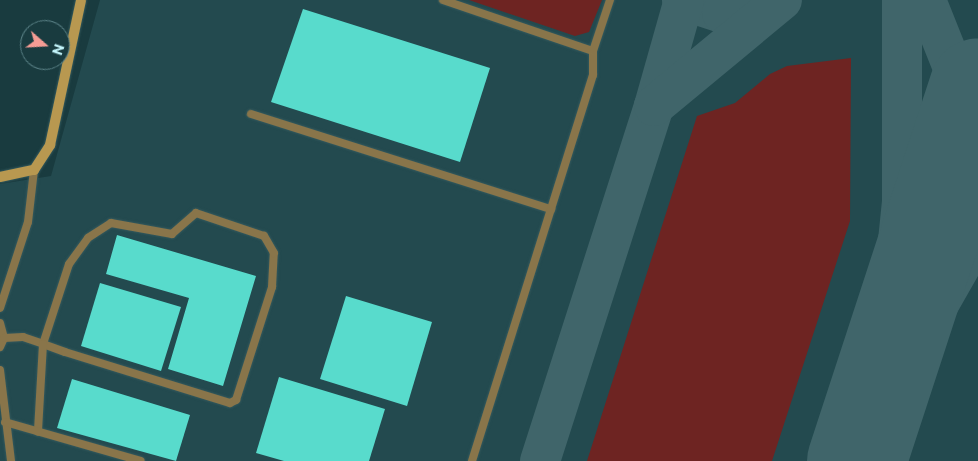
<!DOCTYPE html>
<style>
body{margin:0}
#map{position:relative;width:978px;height:461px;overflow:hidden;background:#193b3f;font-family:Commissioner,sans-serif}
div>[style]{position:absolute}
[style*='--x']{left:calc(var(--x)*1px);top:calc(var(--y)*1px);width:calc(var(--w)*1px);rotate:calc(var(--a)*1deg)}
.built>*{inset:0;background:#234a4f}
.green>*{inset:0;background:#6e2422}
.taxiway>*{height:40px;margin:-20px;padding:0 20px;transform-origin:20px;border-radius:20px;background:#40656a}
.runway>*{height:99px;margin:-49.5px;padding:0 49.5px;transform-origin:49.5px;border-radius:49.5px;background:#40656a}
.building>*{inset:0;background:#58dbcc}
.roads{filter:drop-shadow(0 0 1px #34595d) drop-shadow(0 0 1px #34595d)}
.lane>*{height:8px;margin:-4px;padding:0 4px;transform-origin:4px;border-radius:4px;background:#89754a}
.secondary>*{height:10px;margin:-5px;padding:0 5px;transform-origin:5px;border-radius:5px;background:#b89850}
span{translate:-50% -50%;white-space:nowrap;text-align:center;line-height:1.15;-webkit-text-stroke:5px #193b3f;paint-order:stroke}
.north{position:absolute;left:20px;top:20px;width:50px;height:50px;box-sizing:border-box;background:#193b3f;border:1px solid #5d858a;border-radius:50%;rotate:109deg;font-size:14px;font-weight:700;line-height:20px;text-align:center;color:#c4f5fb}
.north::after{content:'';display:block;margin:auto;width:18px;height:22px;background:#f59c94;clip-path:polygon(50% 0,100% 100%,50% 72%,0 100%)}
</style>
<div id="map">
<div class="built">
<div style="clip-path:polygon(100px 0,978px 0,978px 461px,0 461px,0 184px,51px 176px)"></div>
</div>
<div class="green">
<div style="clip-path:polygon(469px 0,602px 0,589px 32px,575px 36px)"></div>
<div style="clip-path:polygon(851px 58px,850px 221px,772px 461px,587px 461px,697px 116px,735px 103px,770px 74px,787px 66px)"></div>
</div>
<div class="taxiway">
<div style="--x:682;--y:0;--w:42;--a:18"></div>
<div style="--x:722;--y:13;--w:39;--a:4"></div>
<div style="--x:926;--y:0;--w:141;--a:68.3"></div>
<div style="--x:654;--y:106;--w:110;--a:-74.2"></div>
<div style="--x:886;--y:397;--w:185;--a:-60.3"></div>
<div style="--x:857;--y:457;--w:161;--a:-77.4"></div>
<div style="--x:892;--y:300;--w:100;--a:-84.2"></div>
<div style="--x:902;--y:201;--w:201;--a:-90"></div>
<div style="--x:540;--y:461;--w:373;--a:-72.2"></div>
<div style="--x:654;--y:106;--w:166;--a:-39.6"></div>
</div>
<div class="runway">
<div style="--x:856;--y:461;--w:393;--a:-71.9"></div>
</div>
<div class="building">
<div style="clip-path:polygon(303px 9px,490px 68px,460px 162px,271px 102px)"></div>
<div style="clip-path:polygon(117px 235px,256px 276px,223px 386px,168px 369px,189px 298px,106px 274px)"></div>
<div style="clip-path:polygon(100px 283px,181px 307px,161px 371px,81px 346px)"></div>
<div style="clip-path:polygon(346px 296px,432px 322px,407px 406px,320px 379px)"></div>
<div style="clip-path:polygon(279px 377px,385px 409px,369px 461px,284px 461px,256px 453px)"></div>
<div style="clip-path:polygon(72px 379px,190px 415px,176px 461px,57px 428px)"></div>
</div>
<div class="roads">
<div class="lane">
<div style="--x:443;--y:0;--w:158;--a:18.8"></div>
<div style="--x:251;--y:114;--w:315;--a:17.6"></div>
<div style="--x:0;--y:308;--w:90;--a:-72"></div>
<div style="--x:28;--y:222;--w:52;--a:-83.4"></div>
<div style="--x:0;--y:323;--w:16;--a:75"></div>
<div style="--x:4;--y:338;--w:10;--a:114"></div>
<div style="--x:4;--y:338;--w:19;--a:-3"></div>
<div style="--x:23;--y:337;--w:21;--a:19"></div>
<div style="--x:43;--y:344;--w:23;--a:20"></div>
<div style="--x:65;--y:352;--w:173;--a:17.2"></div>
<div style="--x:230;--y:403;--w:7;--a:-27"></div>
<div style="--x:236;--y:400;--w:119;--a:-72.3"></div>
<div style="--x:272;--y:287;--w:34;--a:-87"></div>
<div style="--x:274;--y:253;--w:20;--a:-120"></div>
<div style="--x:264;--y:236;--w:72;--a:-161.3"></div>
<div style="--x:196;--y:213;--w:32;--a:139"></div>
<div style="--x:172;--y:234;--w:62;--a:-169.8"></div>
<div style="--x:111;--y:223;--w:27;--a:147"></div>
<div style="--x:88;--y:238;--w:32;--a:126"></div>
<div style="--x:69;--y:264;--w:84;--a:108"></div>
<div style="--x:43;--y:344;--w:88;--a:93.3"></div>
<div style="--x:0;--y:370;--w:92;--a:83.1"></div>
<div style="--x:5;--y:422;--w:141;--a:16"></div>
<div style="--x:472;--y:461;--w:405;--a:-72.6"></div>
<div style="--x:593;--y:75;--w:24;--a:-90"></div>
<div style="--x:593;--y:51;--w:54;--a:-71.6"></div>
</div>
<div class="secondary">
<div style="--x:0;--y:177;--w:35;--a:-12"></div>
<div style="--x:34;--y:170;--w:30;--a:-57"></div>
<div style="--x:50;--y:145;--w:148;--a:-77.9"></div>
</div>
</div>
<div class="north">N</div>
</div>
